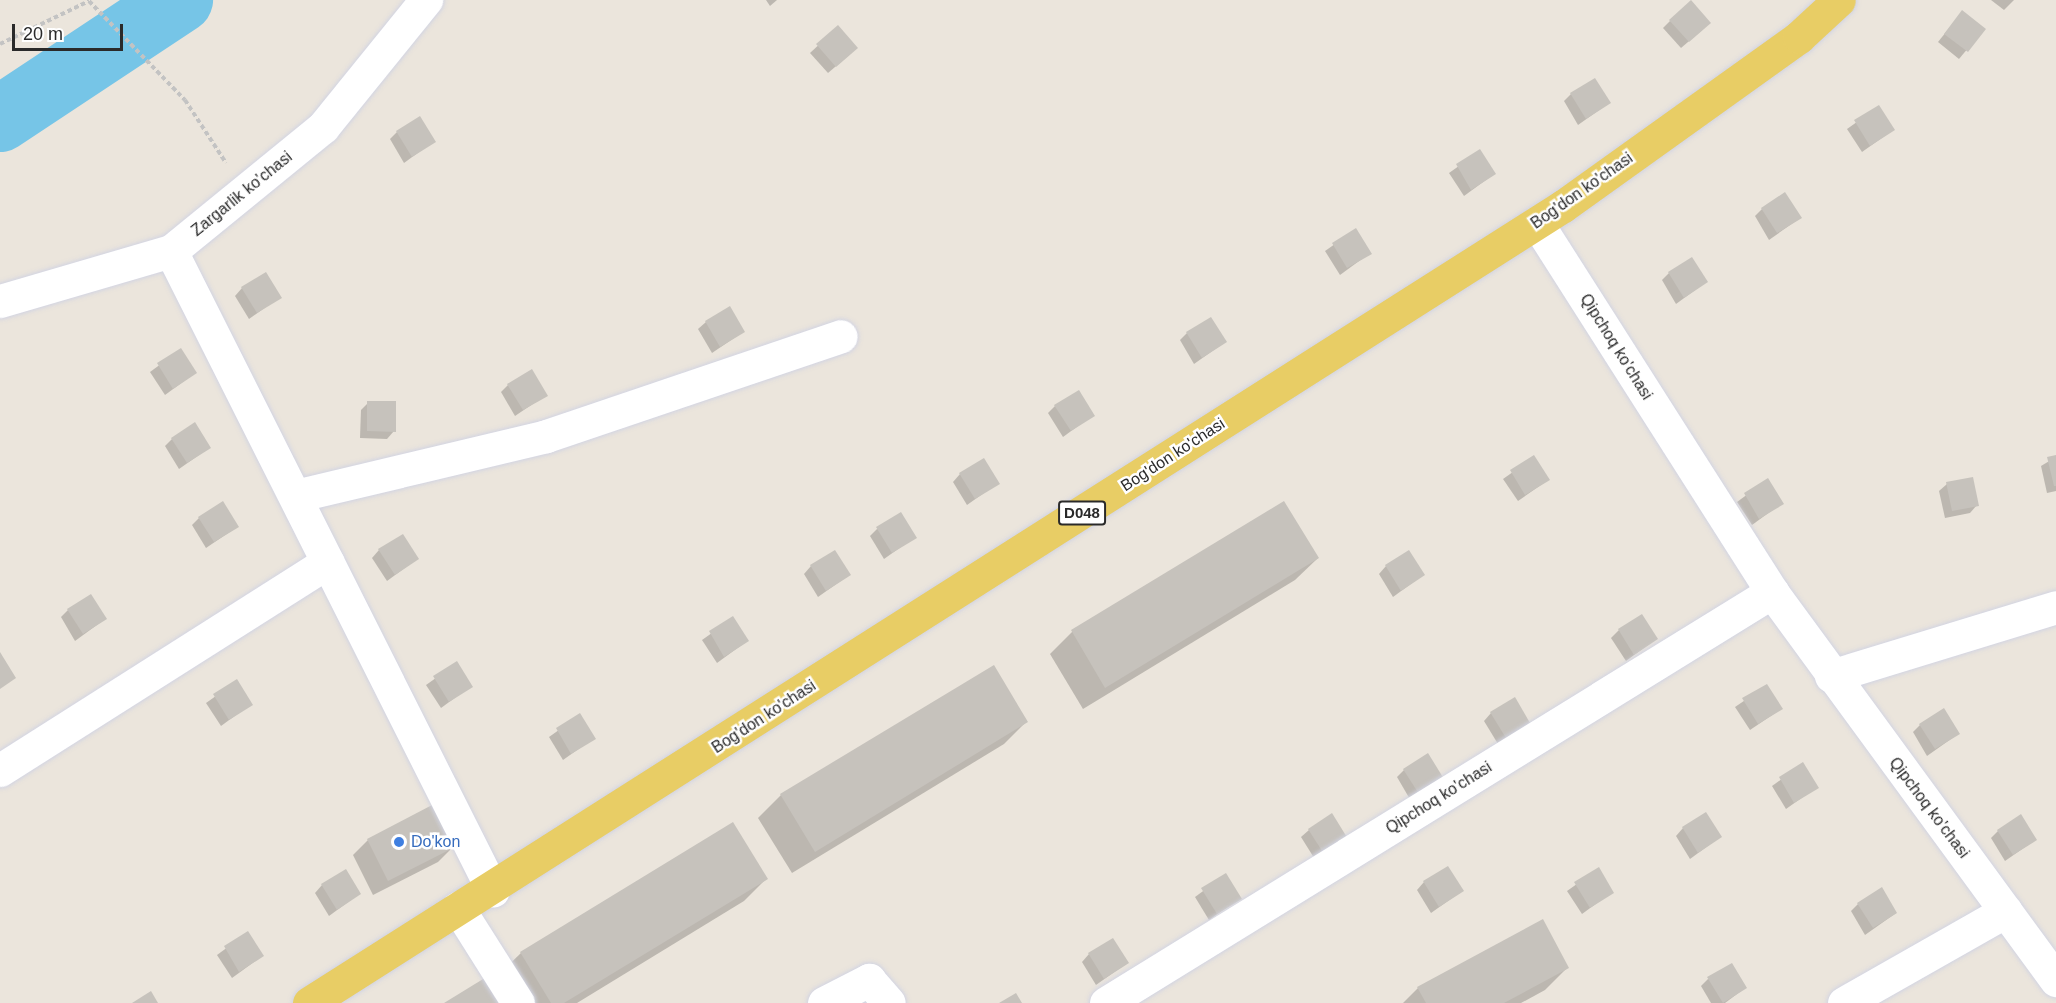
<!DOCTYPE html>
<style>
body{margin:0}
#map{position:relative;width:2056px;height:1003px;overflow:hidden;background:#ebe5dc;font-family:Helvetica,sans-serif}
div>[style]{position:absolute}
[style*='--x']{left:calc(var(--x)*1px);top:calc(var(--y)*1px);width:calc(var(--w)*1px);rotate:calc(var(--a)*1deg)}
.shadow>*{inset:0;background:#0003}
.river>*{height:66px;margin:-33px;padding:0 33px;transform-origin:33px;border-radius:33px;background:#76c5e7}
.building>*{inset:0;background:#c6c2bc}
.path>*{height:4px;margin-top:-2px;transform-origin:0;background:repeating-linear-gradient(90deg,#c3c3c3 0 4.5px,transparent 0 7.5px)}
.roads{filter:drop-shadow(0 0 2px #d2d4e2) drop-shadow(0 0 2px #d2d4e2)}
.minor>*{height:33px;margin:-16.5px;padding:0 16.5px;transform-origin:16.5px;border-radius:16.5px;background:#fff}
.primary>*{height:33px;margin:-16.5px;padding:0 16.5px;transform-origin:16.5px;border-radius:16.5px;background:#e8cd65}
.dots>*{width:16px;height:16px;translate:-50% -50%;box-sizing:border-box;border:3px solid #fff;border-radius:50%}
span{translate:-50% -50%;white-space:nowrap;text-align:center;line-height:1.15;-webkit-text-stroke:5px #fff;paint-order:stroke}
.shield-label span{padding:2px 4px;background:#fff;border:2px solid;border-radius:4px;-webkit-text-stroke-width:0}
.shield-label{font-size:15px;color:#2a2a2a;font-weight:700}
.street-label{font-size:16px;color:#2a2a2a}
.shop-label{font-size:16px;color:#366cbe}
.left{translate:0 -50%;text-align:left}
.scale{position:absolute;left:12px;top:24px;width:111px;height:27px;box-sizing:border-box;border:3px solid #2a2a2a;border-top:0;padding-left:8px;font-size:18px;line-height:21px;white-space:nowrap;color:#2a2a2a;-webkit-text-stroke:4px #fff;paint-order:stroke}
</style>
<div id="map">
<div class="shadow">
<div style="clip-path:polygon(766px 0,777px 0,770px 6px)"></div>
<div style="clip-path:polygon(1991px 0,2014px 0,2004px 10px)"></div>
<div style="clip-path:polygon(1962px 12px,1984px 29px,1959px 59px,1938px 42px)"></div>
<div style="clip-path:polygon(1670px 21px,1702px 30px,1681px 48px,1663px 28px)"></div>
<div style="clip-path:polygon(838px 27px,849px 55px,828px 73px,810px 53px)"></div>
<div style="clip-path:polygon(1571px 94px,1609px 103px,1578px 125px,1564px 101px)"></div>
<div style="clip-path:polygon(1878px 107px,1893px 130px,1862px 152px,1847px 129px)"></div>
<div style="clip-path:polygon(397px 132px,434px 141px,404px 163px,390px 139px)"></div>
<div style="clip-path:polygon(1480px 151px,1494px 174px,1464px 196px,1449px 173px)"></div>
<div style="clip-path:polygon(1762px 209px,1800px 218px,1769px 240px,1755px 216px)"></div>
<div style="clip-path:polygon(1355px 230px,1370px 253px,1340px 275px,1325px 251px)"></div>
<div style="clip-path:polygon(1669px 273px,1706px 282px,1676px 304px,1662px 280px)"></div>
<div style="clip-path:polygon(242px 288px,280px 297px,249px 319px,235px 296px)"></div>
<div style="clip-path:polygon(706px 322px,743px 332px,712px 353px,698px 329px)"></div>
<div style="clip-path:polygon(1187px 333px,1225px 342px,1194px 364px,1180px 340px)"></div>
<div style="clip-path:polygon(180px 350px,195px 373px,165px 395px,150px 372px)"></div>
<div style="clip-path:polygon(508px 385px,546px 395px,515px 416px,501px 392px)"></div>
<div style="clip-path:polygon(368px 403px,394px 431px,387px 439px,360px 438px,361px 410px)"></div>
<div style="clip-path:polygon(1055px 406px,1093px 415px,1063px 437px,1048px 413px)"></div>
<div style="clip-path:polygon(172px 439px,209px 448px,179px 469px,165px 446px)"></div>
<div style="clip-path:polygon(1534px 457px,1548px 480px,1518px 501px,1503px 479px)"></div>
<div style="clip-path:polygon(2056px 457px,2056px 491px,2047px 493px,2041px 466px)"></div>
<div style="clip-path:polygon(960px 474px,998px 483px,967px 505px,953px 482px)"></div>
<div style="clip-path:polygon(1767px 480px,1782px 503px,1752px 525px,1737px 502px)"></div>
<div style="clip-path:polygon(1947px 484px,1977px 505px,1970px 513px,1945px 518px,1939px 491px)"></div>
<div style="clip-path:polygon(1284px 503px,1318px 558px,1295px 580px,1083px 709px,1050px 654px,1072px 632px)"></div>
<div style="clip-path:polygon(199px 518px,237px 527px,206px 548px,192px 525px)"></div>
<div style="clip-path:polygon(877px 529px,915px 537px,884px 559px,870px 536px)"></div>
<div style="clip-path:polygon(379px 550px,417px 559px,387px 581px,372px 558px)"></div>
<div style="clip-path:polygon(811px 566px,849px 575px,818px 597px,804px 574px)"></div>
<div style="clip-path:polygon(1386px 566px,1423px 575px,1393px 597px,1379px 574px)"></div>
<div style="clip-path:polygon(68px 610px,105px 619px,75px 641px,61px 617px)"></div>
<div style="clip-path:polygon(733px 618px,747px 641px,717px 663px,702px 640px)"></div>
<div style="clip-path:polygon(1619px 630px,1656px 639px,1626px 661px,1611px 638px)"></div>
<div style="clip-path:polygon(457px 663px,471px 686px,441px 708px,426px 685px)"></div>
<div style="clip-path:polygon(993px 667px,1026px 722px,1004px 744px,792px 873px,758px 818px,781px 795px)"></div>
<div style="clip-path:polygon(237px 681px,251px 704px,221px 726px,206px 703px)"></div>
<div style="clip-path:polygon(1766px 686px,1781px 709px,1750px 730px,1735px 707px)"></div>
<div style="clip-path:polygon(1491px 713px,1529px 723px,1498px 744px,1484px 721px)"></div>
<div style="clip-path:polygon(580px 715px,594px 738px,563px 760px,549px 737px)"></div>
<div style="clip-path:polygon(1920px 725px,1958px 734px,1927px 756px,1913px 732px)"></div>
<div style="clip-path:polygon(1803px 764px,1817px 787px,1786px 809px,1772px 786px)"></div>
<div style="clip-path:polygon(1404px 770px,1434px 786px,1411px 801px,1397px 777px)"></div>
<div style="clip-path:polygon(1683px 828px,1720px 837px,1690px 859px,1676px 836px)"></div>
<div style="clip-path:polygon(1309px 830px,1338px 846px,1316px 861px,1301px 837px)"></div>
<div style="clip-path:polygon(1998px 831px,2035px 840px,2005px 861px,1991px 838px)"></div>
<div style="clip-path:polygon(368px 840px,454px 846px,438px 862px,373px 895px,353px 855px)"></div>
<div style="clip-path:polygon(1598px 869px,1612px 892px,1582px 914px,1567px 891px)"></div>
<div style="clip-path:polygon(1225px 875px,1240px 898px,1209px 920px,1195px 897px)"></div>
<div style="clip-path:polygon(766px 879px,744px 901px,577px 1003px,515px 1003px,498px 975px,521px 953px)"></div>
<div style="clip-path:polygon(1424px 882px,1462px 891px,1431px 913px,1417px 890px)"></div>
<div style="clip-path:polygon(322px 885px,359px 894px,329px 916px,315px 893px)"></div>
<div style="clip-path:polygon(1858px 904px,1896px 913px,1865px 935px,1851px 911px)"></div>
<div style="clip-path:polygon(247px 933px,262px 956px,232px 978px,217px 955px)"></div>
<div style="clip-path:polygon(1089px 954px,1127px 963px,1096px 985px,1082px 962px)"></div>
<div style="clip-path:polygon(1567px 968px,1545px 990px,1521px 1003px,1403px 1003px,1418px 988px)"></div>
<div style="clip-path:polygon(1708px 979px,1745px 988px,1725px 1003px,1711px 1003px,1701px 986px)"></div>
</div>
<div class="river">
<div style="--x:0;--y:119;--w:216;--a:-33.5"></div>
</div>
<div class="building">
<div style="clip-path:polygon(1691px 0,1711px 23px,1689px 42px,1669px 20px)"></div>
<div style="clip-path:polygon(1962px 10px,1986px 29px,1968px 52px,1944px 34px)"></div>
<div style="clip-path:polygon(838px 25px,858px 48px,836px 67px,816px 44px)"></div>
<div style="clip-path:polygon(1595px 78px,1611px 103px,1586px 119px,1570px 93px)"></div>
<div style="clip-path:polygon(1879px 105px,1895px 130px,1870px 146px,1854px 120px)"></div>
<div style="clip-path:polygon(420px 116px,436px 142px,412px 157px,396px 131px)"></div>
<div style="clip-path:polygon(1480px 149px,1496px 174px,1471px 190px,1456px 164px)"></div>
<div style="clip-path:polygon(1785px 192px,1802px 218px,1777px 233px,1761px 208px)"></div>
<div style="clip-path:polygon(1356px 228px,1372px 254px,1347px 268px,1332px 243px)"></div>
<div style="clip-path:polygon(1692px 257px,1708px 282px,1684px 298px,1668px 272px)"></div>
<div style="clip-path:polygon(266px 272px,282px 298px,257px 313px,241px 287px)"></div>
<div style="clip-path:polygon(730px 306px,745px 332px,720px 347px,705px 321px)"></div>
<div style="clip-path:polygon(1211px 317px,1227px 342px,1202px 358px,1186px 332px)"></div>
<div style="clip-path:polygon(181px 348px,197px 373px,173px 389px,157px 363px)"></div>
<div style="clip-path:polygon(532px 369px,548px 396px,523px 410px,507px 384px)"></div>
<div style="clip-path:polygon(1079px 390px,1095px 416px,1071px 431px,1054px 405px)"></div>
<div style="clip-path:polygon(367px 401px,396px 401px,396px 432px,367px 431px)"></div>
<div style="clip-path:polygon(195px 422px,211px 448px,187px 463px,171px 438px)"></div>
<div style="clip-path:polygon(1534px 455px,1550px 480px,1525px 495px,1510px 470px)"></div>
<div style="clip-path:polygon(2056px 455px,2056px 486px,2054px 486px,2047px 457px)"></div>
<div style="clip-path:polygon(984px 458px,1000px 484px,975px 499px,959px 473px)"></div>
<div style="clip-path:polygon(1973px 477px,1979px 506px,1952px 511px,1946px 482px)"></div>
<div style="clip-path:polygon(1768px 478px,1784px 504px,1759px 519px,1744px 493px)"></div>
<div style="clip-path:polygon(223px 501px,239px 527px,214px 542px,198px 517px)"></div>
<div style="clip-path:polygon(1284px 501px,1319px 558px,1105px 688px,1071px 630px)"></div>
<div style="clip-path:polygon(901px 512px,917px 538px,892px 553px,876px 527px)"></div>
<div style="clip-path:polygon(403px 534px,419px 559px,395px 575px,378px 549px)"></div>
<div style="clip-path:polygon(835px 550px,851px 575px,826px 591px,810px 565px)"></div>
<div style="clip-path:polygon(1409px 550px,1425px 575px,1401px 591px,1385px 565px)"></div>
<div style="clip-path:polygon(91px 594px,107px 619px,83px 634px,67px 609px)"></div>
<div style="clip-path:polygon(1642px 614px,1658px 639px,1634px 655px,1618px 629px)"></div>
<div style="clip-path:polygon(733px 616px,749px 641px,724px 657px,709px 631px)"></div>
<div style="clip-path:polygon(0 652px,16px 678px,0 689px)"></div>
<div style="clip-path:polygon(457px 661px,473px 687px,449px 702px,433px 676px)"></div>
<div style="clip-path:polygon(994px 665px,1028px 722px,815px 852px,780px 794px)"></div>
<div style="clip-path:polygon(237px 679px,253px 705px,229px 720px,213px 694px)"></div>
<div style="clip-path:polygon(1767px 684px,1783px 709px,1758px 724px,1742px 698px)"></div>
<div style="clip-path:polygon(1515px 697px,1530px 723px,1506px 738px,1490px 712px)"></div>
<div style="clip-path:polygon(1944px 708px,1960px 734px,1935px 749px,1919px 724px)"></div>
<div style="clip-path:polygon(580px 713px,596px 739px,571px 754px,556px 728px)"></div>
<div style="clip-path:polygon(1428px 753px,1444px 779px,1419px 794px,1403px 769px)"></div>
<div style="clip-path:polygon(1803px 762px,1819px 788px,1794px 803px,1779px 777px)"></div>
<div style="clip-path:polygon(434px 804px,455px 847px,388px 881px,367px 839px)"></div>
<div style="clip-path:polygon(1706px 812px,1722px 837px,1698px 853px,1682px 827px)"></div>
<div style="clip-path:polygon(1332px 813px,1348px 839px,1324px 854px,1308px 829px)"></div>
<div style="clip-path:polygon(2021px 814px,2037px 840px,2013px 855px,1997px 830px)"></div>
<div style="clip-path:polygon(733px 822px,768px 879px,564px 1003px,551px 1003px,520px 952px)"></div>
<div style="clip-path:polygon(1448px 866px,1464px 891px,1439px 907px,1423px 881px)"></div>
<div style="clip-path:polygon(1599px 867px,1614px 893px,1590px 908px,1574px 882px)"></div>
<div style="clip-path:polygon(346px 869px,361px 894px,337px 910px,321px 884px)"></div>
<div style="clip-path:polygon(1226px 873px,1242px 899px,1217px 914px,1201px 888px)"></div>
<div style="clip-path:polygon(1882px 887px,1897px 913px,1873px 928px,1857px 903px)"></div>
<div style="clip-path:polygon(1543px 919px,1569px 968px,1504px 1003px,1426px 1003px,1417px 987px)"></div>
<div style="clip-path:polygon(248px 931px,264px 956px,239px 972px,224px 946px)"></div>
<div style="clip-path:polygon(1113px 938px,1129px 963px,1104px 979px,1088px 953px)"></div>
<div style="clip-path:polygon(1732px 963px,1747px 988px,1723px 1003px,1707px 977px)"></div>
<div style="clip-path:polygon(488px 976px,504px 1003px,444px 1003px)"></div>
<div style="clip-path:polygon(151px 991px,158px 1003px,132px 1003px)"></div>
<div style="clip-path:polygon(1016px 993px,1022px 1003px,999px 1003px)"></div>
</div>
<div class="path">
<div style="--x:0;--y:44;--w:99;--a:-25.8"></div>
<div style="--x:89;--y:1;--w:138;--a:45.9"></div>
<div style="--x:185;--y:100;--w:75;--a:56.9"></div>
</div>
<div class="roads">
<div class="minor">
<div style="--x:1537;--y:223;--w:437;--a:57.5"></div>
<div style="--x:1772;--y:592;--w:481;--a:53.8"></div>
<div style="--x:171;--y:251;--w:716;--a:63.29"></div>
<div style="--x:0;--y:301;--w:178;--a:-16.3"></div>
<div style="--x:171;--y:251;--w:196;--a:-39.2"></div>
<div style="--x:323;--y:127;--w:164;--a:-51"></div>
<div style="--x:295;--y:496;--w:258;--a:-13.4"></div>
<div style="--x:546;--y:436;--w:311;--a:-18.7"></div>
<div style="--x:1831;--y:676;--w:235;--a:-17"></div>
<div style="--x:0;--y:770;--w:388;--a:-32.4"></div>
<div style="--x:458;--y:908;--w:112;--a:57.7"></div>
<div style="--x:824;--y:1003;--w:51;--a:-27.1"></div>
<div style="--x:869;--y:980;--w:30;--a:49"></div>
<div style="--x:1106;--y:1003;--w:783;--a:-31.68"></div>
<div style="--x:1844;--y:1003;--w:186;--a:-29.6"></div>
</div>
<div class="primary">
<div style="--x:309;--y:1003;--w:1486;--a:-32.44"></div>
<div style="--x:1563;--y:206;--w:290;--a:-35.6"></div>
<div style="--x:1799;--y:37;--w:54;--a:-42.8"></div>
</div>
</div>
<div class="dots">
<div style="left:399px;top:842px;background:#3f7fe0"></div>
</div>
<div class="shield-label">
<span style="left:1082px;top:513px">D048</span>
</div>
<div class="street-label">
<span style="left:1582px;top:191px;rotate:-35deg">Bog'don ko'chasi</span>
<span style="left:242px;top:194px;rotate:-39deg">Zargarlik ko'chasi</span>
<span style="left:1616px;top:347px;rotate:58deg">Qipchoq ko'chasi</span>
<span style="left:1173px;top:455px;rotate:-33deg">Bog'don ko'chasi</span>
<span style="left:764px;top:717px;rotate:-33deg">Bog'don ko'chasi</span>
<span style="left:1439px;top:798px;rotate:-32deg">Qipchoq ko'chasi</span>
<span style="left:1929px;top:808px;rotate:53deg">Qipchoq ko'chasi</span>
</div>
<div class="shop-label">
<span class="left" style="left:411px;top:842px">Do'kon</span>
</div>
<div class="scale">20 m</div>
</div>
